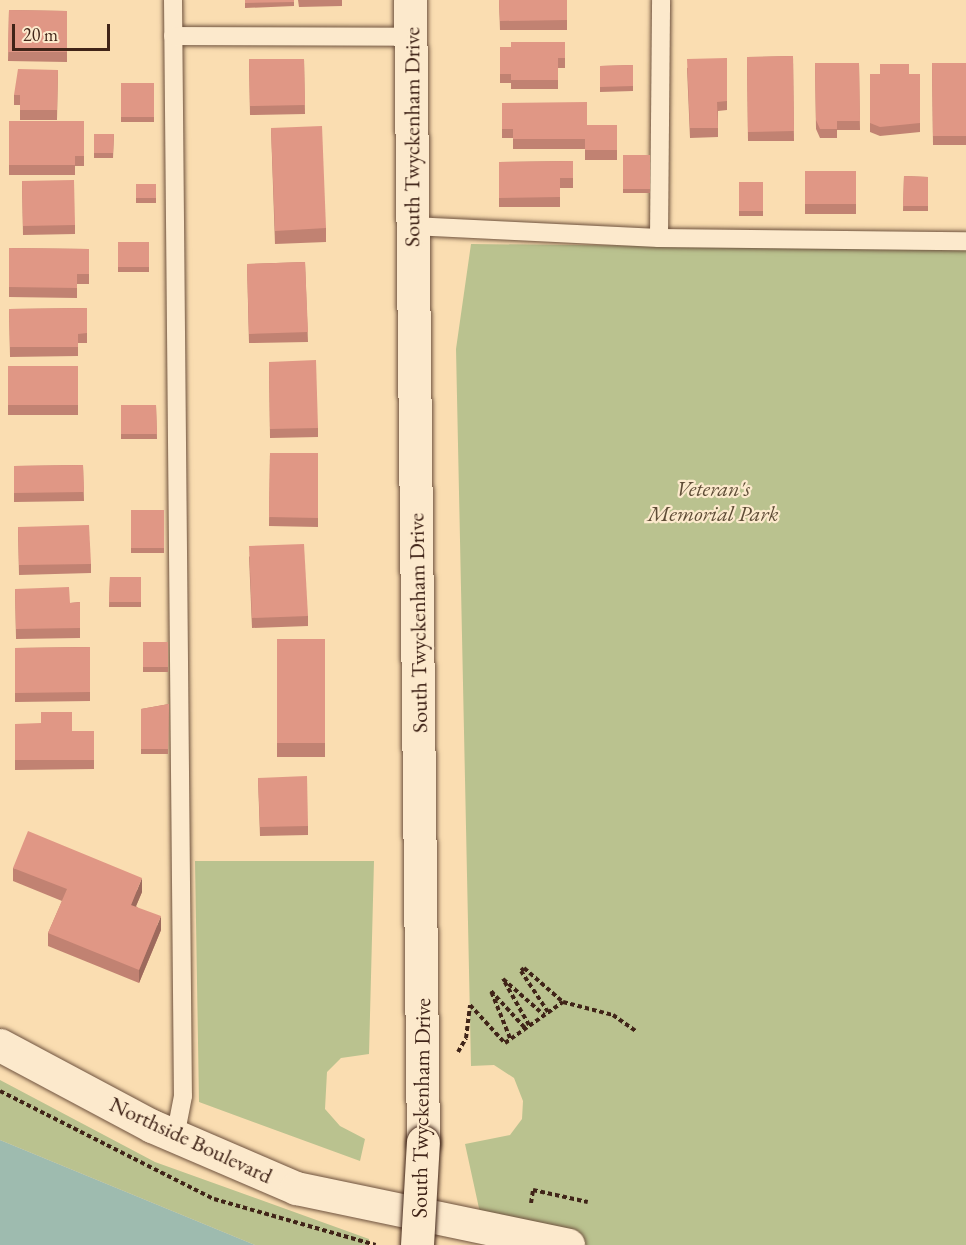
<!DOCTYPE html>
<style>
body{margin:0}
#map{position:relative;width:966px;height:1245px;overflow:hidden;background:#faddb1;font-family:"EB Garamond",serif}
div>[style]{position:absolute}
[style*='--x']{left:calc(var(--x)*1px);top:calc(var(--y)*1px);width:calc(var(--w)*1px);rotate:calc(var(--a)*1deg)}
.green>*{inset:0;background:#bac28f}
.water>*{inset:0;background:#9ebbaf}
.path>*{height:4px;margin-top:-2px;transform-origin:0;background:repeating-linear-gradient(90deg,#402418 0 4.5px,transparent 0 7.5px)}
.roads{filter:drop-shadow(0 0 2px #6e523e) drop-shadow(0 0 2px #6e523e)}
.lane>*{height:18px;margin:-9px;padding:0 9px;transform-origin:9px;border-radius:9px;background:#fce9cc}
.secondary>*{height:33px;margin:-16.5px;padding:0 16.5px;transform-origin:16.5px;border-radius:16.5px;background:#fce9cc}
.bridges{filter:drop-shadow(0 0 2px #402418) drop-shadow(0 0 2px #402418)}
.secondary-bridge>*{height:33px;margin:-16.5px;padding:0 16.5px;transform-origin:16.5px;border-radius:16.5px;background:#fce9cc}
.wall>*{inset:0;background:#c18272}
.shaded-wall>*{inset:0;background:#9d6a5d}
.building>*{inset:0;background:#e09785}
span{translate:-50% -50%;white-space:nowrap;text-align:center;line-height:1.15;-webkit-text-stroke:4.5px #fce9cc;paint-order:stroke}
.street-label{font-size:22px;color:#402418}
.park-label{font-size:22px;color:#5e4c36;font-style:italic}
.scale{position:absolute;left:12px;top:24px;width:98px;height:27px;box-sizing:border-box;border:3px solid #402418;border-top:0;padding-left:8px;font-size:18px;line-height:21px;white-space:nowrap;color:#402418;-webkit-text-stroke:4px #fce9cc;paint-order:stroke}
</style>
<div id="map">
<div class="green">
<div style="clip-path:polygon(471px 244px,966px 249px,966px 1245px,487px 1245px,465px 1144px,510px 1135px,522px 1119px,523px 1101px,514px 1078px,494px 1065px,471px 1066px,456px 349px)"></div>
<div style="clip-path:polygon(195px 861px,374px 861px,369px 1054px,341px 1058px,327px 1072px,325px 1109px,340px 1126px,365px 1139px,360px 1161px,199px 1102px)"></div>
<div style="clip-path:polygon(0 1080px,155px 1162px,369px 1239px,369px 1245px,255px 1245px,0 1140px)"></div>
</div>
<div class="water">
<div style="clip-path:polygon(0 1140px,255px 1245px,0 1245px)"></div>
</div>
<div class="path">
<div style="--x:548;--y:1012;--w:49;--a:-123.4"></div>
<div style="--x:521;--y:971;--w:4;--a:-45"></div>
<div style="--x:524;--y:968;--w:52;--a:41.1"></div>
<div style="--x:563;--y:1002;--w:52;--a:14.6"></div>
<div style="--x:613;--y:1015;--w:28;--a:35"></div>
<div style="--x:529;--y:1025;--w:53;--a:-119.5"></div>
<div style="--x:503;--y:979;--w:55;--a:41.3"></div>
<div style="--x:510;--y:1038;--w:51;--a:-112"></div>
<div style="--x:491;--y:991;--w:50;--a:47.4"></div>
<div style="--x:458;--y:1052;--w:16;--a:-60"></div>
<div style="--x:466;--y:1038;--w:33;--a:-83"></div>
<div style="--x:470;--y:1005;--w:52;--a:47.4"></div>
<div style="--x:505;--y:1043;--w:71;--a:-35.3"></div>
<div style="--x:0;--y:1091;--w:240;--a:26.8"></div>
<div style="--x:214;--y:1199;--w:168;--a:15.9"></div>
<div style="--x:531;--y:1203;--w:13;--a:-81"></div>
<div style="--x:533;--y:1190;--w:56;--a:12.3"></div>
</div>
<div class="roads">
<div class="lane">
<div style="--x:173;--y:0;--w:1096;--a:89.48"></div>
<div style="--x:183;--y:1096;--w:42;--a:101"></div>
<div style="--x:173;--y:36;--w:238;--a:0.2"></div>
<div style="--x:412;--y:226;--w:247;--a:2.8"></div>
<div style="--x:659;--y:238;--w:307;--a:0.6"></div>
<div style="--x:659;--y:238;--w:238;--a:-89.5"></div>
</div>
<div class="secondary">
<div style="--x:410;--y:0;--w:1142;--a:89.35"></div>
<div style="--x:0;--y:1045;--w:172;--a:28.1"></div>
<div style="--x:152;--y:1126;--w:157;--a:23.3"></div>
<div style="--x:296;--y:1188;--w:278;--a:11.8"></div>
</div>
</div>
<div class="bridges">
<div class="secondary-bridge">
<div style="--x:417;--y:1245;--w:103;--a:-86.7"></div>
</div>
</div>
<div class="wall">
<div style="clip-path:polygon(245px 0,294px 0,294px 6px,245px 8px)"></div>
<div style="clip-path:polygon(298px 0,342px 0,342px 6px,299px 7px)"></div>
<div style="clip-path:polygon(499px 0,567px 0,567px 30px,500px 30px)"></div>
<div style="clip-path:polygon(9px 10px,67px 11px,67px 62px,8px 61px)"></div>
<div style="clip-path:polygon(565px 42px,565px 68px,558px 68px,558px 89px,511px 89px,511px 83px,500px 83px,500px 47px,511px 47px)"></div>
<div style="clip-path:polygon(793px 56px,794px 141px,748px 141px,747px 57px)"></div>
<div style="clip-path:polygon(727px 58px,727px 110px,718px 111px,718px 137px,690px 138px,687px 68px)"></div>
<div style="clip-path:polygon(249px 59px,304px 59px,305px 114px,250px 115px)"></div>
<div style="clip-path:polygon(815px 63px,859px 63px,860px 130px,837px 130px,837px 138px,820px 138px,816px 129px)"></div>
<div style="clip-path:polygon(932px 63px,966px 63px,966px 145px,933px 145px)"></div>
<div style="clip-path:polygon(633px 65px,633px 91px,600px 92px,600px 66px)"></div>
<div style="clip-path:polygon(58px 70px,57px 120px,20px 120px,20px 105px,14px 105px,14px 95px)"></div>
<div style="clip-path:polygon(870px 74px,920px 74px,920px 132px,880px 136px,870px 132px)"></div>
<div style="clip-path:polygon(121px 83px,154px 83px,154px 122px,121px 122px)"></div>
<div style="clip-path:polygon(502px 103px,587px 125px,617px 125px,617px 160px,585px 160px,585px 149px,513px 149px,513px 138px,502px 138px)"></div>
<div style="clip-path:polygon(9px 121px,84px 121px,84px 166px,75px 166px,75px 175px,9px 175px)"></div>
<div style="clip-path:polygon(271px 128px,326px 228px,326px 242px,275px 244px)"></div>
<div style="clip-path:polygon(94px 134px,114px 134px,113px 158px,94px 158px)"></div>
<div style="clip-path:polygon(623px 155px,650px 155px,650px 193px,623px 193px)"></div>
<div style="clip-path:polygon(573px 161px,573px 188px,560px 188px,560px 207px,499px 207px,499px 162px)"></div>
<div style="clip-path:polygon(805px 171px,856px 171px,856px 214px,805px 214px)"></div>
<div style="clip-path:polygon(904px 176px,928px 177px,928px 211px,903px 211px)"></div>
<div style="clip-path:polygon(22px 181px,75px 225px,75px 234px,23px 235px)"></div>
<div style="clip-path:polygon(739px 182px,763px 182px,763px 216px,739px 216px)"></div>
<div style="clip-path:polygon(136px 184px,156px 184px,156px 203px,136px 203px)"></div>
<div style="clip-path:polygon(118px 242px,149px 242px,149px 272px,118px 272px)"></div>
<div style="clip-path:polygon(9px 248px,89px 249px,89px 284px,77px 284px,77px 298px,9px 297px)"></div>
<div style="clip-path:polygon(305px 262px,308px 342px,249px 343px,247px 264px)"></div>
<div style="clip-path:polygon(87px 308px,87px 343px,78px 343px,78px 356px,10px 357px,9px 309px)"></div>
<div style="clip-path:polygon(269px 362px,318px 428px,318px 437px,270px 438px)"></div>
<div style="clip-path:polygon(8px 366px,78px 366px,78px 415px,8px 415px)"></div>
<div style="clip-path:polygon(121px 405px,156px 405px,157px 439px,121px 439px)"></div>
<div style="clip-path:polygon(270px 453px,318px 453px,318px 527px,269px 526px)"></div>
<div style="clip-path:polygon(83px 465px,84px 501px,14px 502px,14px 466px)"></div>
<div style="clip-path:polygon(131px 510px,164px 510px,164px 553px,131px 553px)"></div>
<div style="clip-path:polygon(18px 527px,91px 564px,91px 573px,19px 575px)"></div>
<div style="clip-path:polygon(249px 556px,308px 616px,308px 626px,252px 628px)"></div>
<div style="clip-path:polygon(110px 577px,141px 577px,141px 607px,109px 607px)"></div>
<div style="clip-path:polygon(15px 589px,70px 603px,80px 602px,80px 638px,16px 639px)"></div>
<div style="clip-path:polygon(277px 639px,325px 639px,325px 757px,277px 757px)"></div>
<div style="clip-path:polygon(143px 642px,168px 642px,168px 672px,143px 672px)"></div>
<div style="clip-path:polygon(90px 647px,90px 701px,15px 702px,15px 648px)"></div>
<div style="clip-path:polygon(169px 704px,168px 754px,141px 754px,141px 709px)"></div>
<div style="clip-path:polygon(15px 724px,72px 731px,94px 731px,94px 769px,15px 770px)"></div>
<div style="clip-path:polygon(258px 778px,308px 826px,308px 835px,260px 836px)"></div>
<div style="clip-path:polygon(13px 868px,142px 892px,136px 906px,161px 930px,139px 983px,48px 946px,48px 933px,62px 901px,13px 881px)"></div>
</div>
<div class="shaded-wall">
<div style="clip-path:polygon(142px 878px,142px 892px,131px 918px,131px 905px)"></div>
<div style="clip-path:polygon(161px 916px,161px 930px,139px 983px,139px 970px)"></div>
</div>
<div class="building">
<div style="clip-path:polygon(245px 0,294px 0,294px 2px,245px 3px)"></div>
<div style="clip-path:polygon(499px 0,567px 0,567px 20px,500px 21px)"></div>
<div style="clip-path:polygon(9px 10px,67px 11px,67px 52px,8px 52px)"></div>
<div style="clip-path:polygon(511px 42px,565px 42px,565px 58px,558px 58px,558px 80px,511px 80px,511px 74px,500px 74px,500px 47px,511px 47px)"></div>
<div style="clip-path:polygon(793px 56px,794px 131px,748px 132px,747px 57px)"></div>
<div style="clip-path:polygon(727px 58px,727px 101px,717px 102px,718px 128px,690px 128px,687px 59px)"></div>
<div style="clip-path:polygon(249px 59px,304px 59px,305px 105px,250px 106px)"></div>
<div style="clip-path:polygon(815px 63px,859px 63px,860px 121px,837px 121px,837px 129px,820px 129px,816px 120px)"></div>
<div style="clip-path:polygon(932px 63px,966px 63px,966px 136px,933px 136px)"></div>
<div style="clip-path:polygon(880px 64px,909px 64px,909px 74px,920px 74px,920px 123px,880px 127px,870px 123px,870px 74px,880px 74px)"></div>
<div style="clip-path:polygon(633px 65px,633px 86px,600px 87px,600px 66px)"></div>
<div style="clip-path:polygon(18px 69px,58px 70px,57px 110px,20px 110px,20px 95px,14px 95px)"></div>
<div style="clip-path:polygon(121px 83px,154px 83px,154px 117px,121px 117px)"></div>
<div style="clip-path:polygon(587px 102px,587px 125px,617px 125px,617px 150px,585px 150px,585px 139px,513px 139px,513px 129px,502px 129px,502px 103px)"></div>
<div style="clip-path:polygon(9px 121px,84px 121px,84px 156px,75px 156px,75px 165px,9px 165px)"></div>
<div style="clip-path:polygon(322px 126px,326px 228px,275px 231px,271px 128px)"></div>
<div style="clip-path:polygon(94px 134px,114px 134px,113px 153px,94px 153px)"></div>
<div style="clip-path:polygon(623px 155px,650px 155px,650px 189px,623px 189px)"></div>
<div style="clip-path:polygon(573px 161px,573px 178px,560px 178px,560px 197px,499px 198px,499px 162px)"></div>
<div style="clip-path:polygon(805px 171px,856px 171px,856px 204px,805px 204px)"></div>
<div style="clip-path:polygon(904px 176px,928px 177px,928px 206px,903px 206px)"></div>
<div style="clip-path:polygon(74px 180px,75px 225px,23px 226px,22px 181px)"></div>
<div style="clip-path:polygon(739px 182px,763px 182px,763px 211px,739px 211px)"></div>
<div style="clip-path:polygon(136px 184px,156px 184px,156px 198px,136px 198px)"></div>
<div style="clip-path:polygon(118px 242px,149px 242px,149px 267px,118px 267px)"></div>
<div style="clip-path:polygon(9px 248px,89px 249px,89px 274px,77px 274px,77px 288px,9px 287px)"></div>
<div style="clip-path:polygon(305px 262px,308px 332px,249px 334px,247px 264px)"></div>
<div style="clip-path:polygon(87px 308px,87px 333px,78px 334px,78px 347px,10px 347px,9px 309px)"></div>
<div style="clip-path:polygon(316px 360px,318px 428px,270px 429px,269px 362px)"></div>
<div style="clip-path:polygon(8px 366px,78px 366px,78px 405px,8px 405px)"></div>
<div style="clip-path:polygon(121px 405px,156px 405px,157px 434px,121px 434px)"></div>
<div style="clip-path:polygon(270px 453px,318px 453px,318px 518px,269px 517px)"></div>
<div style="clip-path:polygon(83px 465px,84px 492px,14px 493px,14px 466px)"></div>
<div style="clip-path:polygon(131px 510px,164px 510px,164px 548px,131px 548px)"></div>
<div style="clip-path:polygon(89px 525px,91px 564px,19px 565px,18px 527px)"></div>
<div style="clip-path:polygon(304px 544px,308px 616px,252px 618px,249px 546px)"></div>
<div style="clip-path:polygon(110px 577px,141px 577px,141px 602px,109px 602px)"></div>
<div style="clip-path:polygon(69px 587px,70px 603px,80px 602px,80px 628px,16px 629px,15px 589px)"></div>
<div style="clip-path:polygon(277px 639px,325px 639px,325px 743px,277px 743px)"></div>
<div style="clip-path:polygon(143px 642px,168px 642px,168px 667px,143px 667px)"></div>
<div style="clip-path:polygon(90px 647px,90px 692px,15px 693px,15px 648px)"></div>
<div style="clip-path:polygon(169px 704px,168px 749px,141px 749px,141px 709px)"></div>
<div style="clip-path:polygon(41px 712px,72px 712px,72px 731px,94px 731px,94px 760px,15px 760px,15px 724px,41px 723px)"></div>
<div style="clip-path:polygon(307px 776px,308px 826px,260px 827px,258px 778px)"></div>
<div style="clip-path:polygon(28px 831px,142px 878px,131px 905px,161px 916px,139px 970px,48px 933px,67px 889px,13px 868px)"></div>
</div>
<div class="street-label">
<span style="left:412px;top:137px;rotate:-90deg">South Twyckenham Drive</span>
<span style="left:418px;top:623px;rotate:-91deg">South Twyckenham Drive</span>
<span style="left:421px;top:1108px;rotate:-89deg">South Twyckenham Drive</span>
<span style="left:191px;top:1140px;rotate:25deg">Northside Boulevard</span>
</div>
<div class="park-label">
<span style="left:713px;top:501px">Veteran's<br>Memorial Park</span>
</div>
<div class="scale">20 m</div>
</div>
